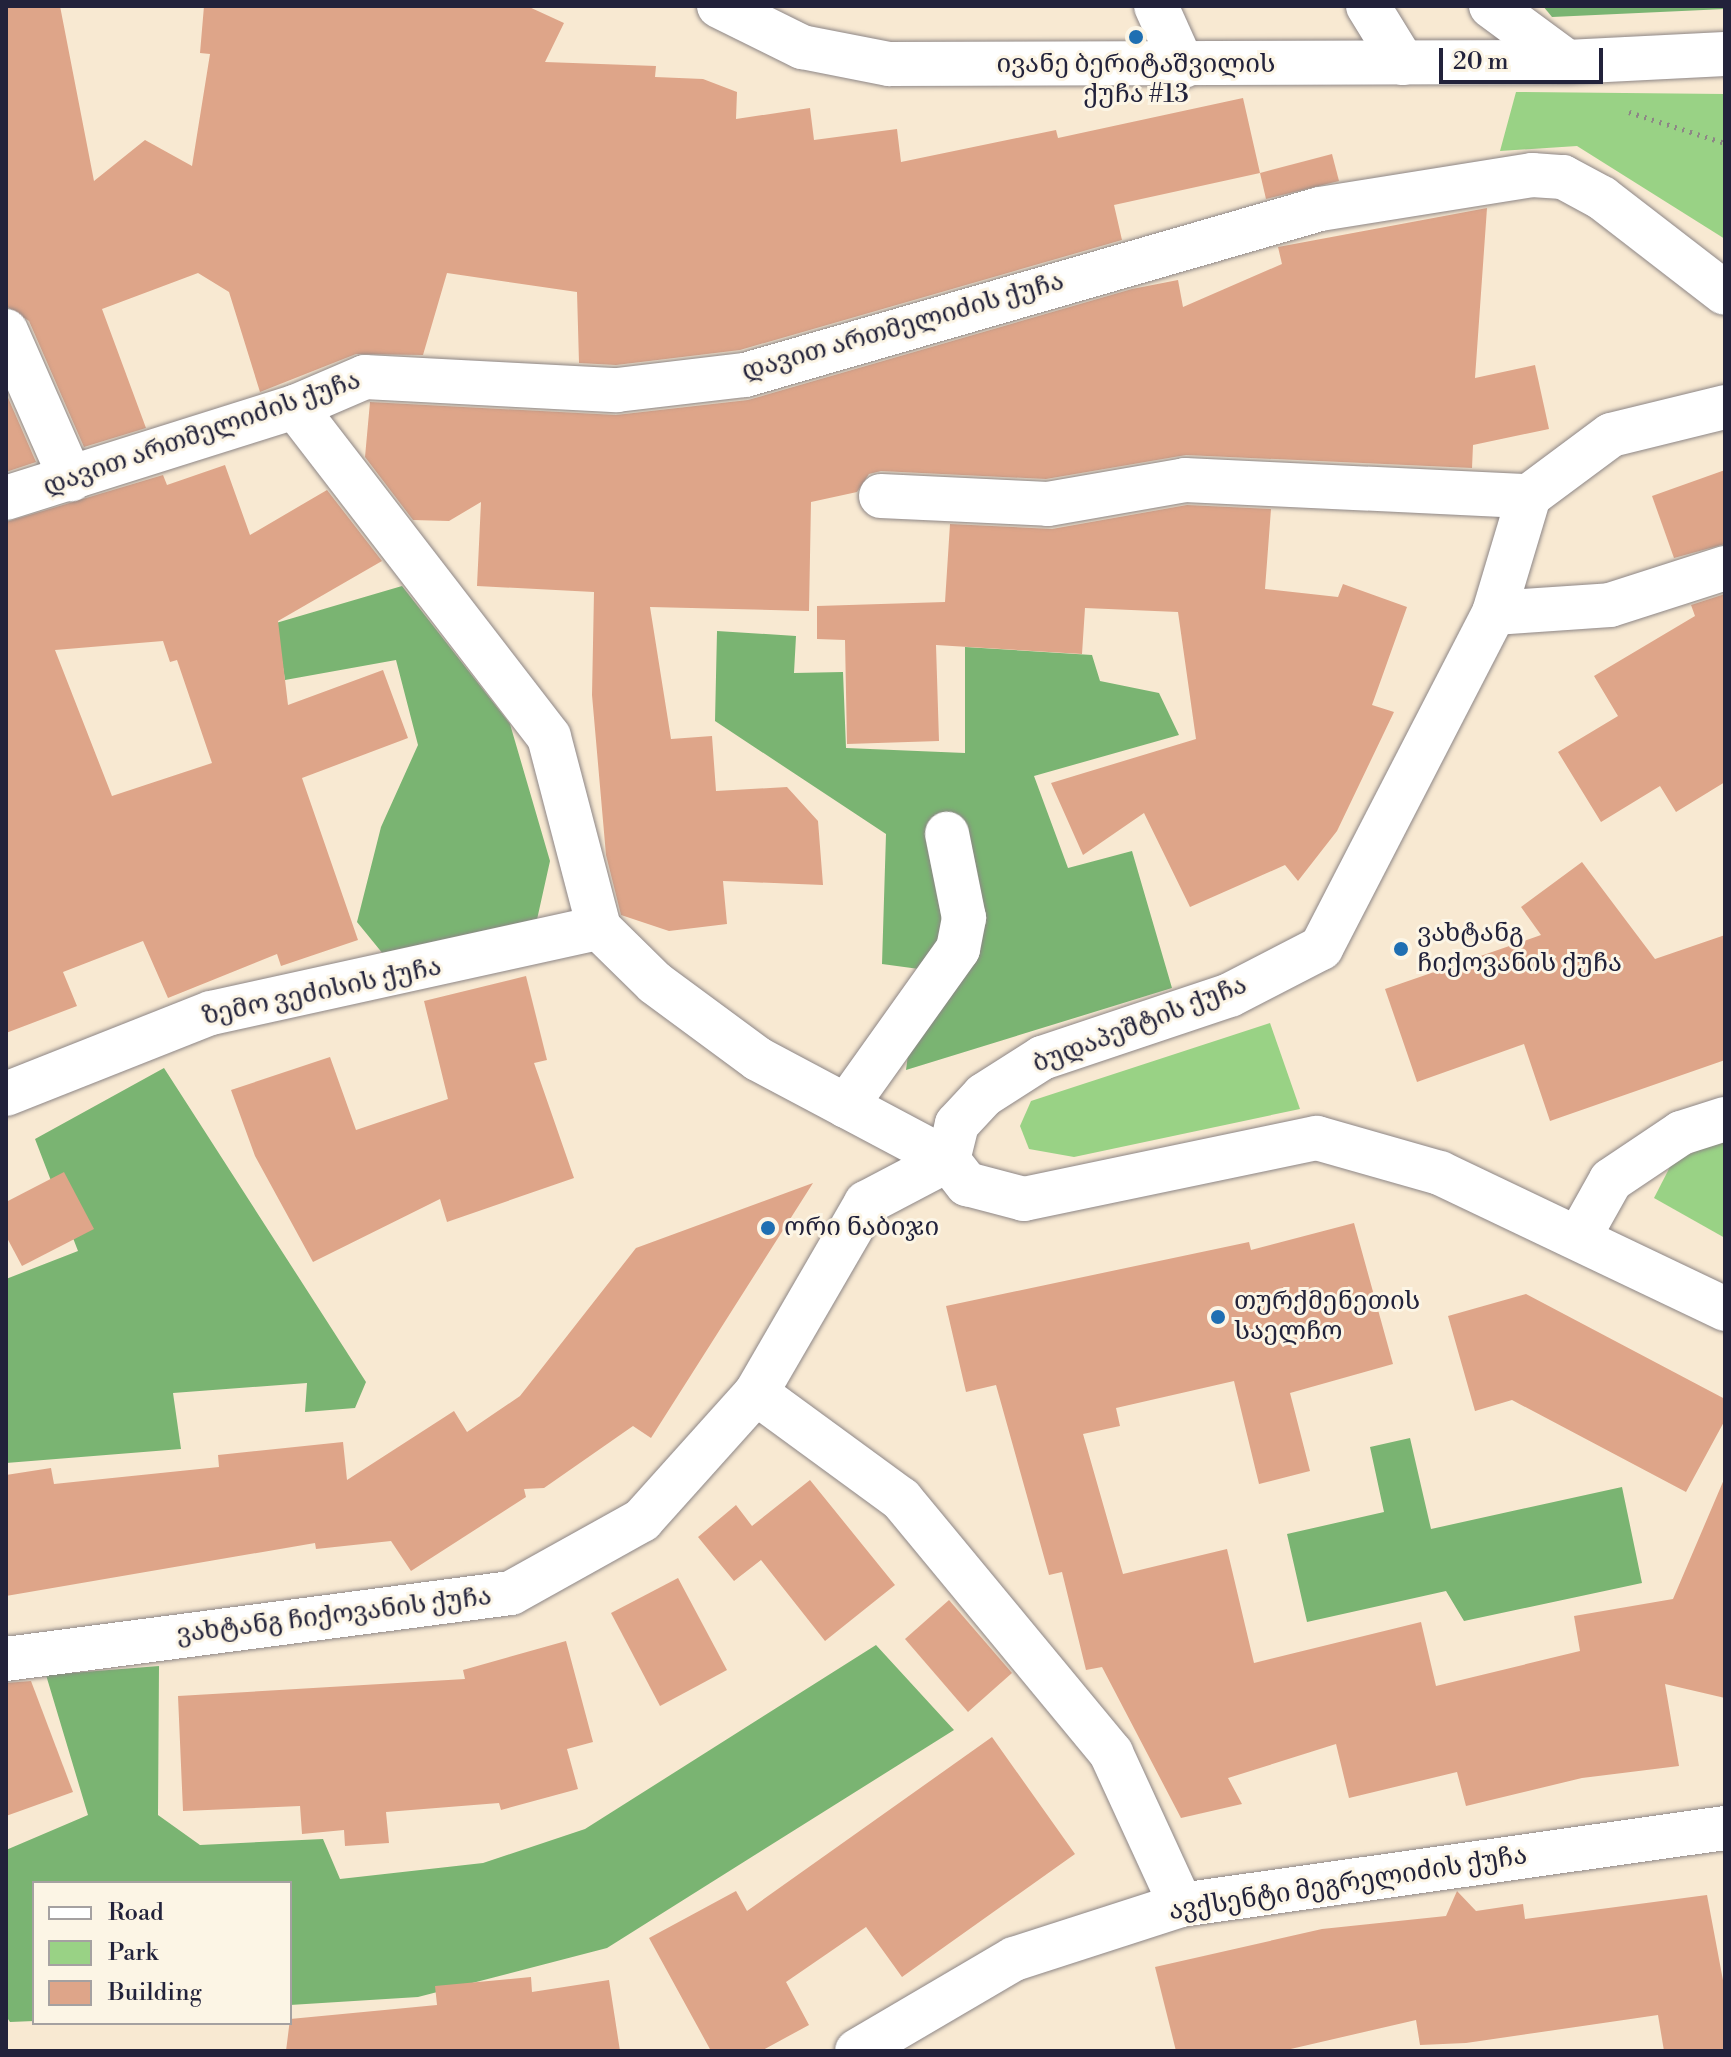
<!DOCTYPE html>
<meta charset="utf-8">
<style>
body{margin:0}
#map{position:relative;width:1731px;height:2057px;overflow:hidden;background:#f8e9d2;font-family:"Libre Bodoni","Noto Serif Georgian",serif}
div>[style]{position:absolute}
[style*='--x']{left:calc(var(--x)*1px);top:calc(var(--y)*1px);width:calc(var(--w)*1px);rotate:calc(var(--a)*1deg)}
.green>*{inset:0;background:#99d285}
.forest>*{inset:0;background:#7ab472}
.building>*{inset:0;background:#dea589}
.path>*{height:5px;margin-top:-2.5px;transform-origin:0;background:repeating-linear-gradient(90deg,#8d8686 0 2px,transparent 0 8px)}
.roads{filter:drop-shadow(0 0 2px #8d8686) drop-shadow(0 0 2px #8d8686)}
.minor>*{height:44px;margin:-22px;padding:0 22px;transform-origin:22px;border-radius:22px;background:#fff}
.major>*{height:44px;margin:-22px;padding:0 22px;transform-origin:22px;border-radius:22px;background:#fff}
.dots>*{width:22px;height:22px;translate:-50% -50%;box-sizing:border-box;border:4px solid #fcf5e5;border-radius:50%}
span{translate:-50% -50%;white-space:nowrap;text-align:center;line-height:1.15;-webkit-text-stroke:6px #fcf5e5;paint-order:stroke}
.poi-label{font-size:26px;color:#22223b}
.left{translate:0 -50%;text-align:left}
.street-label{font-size:26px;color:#22223b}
.frame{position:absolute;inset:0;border:8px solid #22223b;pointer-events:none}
.legend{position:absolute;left:32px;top:1881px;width:260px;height:144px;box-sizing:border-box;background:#fcf5e5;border:2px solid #a5a1a1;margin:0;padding:10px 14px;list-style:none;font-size:24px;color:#22223b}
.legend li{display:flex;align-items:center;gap:16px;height:40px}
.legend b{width:40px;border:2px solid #a5a1a1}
.scale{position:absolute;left:1439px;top:48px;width:164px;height:36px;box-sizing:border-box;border:4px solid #22223b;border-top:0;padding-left:10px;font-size:24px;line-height:28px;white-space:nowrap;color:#22223b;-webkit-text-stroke:6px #fcf5e5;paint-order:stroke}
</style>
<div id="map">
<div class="green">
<div style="clip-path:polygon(1516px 92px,1725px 94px,1725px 239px,1577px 146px,1500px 151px)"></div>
<div style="clip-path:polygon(1270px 1023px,1300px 1109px,1074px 1157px,1029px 1149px,1020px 1126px,1031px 1101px)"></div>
<div style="clip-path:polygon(1725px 1139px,1725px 1238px,1654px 1198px,1673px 1161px)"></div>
</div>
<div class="forest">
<div style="clip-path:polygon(1543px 6px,1725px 6px,1725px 9px,1552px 17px)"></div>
<div style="clip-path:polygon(402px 586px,510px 724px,550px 861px,534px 933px,388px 960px,357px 922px,381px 827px,418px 745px,396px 660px,285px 680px,276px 623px)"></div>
<div style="clip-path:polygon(717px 631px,796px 636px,794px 673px,843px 672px,846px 748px,965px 753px,965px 647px,1092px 655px,1100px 681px,1159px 693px,1179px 735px,1034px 776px,1068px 868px,1132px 851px,1172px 988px,906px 1070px,919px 969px,882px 964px,886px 834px,715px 721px)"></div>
<div style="clip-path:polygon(164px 1068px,366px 1382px,355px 1408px,305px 1412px,307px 1383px,173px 1393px,181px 1449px,6px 1463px,6px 1279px,78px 1251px,35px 1139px)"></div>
<div style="clip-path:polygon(1410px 1438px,1431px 1529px,1622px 1487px,1642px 1583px,1464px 1621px,1446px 1591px,1307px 1622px,1287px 1534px,1384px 1512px,1370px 1447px)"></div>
<div style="clip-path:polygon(876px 1645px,954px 1730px,607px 1948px,418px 1997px,290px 2005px,290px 1883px,34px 1883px,34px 2021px,10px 2022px,6px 2016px,6px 1850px,88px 1815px,46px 1675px,159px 1666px,158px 1815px,200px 1845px,323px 1839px,340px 1879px,483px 1863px,585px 1829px)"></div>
</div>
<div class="building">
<div style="clip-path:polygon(6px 6px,60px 6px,94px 181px,145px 140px,192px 166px,210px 54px,200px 53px,204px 6px,527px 6px,564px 23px,545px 62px,656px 66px,655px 77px,703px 79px,737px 92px,736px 119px,810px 108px,814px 140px,897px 129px,901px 162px,1056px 130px,1058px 138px,1243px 98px,1260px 173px,1114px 205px,1122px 240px,740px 350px,616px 365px,579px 363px,577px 292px,447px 273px,423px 355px,356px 354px,260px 392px,229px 292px,198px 273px,102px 309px,146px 428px,84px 447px,29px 321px,6px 306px)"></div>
<div style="clip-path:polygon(1332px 154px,1339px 181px,1266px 199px,1260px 173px)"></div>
<div style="clip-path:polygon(1487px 208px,1475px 378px,1535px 365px,1549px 429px,1473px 445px,1472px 468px,1186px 455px,1046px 479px,881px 471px,869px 474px,857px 492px,811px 502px,809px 611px,650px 607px,671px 739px,712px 736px,716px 791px,787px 787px,818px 821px,823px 885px,723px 881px,727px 924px,669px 931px,621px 915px,606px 855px,592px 695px,594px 592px,477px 586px,481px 502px,449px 521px,413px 520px,365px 457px,370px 402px,616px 415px,748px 400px,1132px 289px,1178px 280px,1183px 307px,1282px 264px,1278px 247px)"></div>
<div style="clip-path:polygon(6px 393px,36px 462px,6px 472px)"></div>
<div style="clip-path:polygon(evenodd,225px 465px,250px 535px,327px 490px,382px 561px,278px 621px,288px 705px,383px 670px,408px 738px,302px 778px,358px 940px,281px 966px,277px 954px,168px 998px,143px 941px,63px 972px,77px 1006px,6px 1033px,6px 522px,163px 475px,167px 485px,225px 465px,163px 641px,170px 662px,177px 660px,212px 763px,112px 796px,55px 650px,163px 641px)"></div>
<div style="clip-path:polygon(1725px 470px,1725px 544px,1674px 558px,1652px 496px)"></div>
<div style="clip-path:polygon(1187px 505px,1271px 509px,1265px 589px,1338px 597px,1343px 584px,1407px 607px,1372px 705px,1394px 712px,1337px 831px,1298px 881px,1285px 865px,1190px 907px,1144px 813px,1083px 855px,1051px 783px,1196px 739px,1178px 612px,1085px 608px,1082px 654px,936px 645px,939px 741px,847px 744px,845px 640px,817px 639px,817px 606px,945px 602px,950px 524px,1052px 529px)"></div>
<div style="clip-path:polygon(1725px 594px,1725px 782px,1676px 812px,1660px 786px,1601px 822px,1558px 752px,1618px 716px,1594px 676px,1695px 616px,1691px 605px)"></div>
<div style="clip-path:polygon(1582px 862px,1655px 959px,1725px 935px,1725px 1060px,1550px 1121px,1524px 1044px,1417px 1082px,1385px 989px,1541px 935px,1521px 907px)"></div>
<div style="clip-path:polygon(526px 976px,547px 1060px,534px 1063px,574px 1178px,447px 1222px,440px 1199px,313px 1262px,255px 1156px,231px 1090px,330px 1057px,356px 1130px,448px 1099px,424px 1001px)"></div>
<div style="clip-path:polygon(64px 1172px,94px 1229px,22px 1266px,6px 1236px,6px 1202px)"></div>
<div style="clip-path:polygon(813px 1183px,651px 1438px,633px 1426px,544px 1488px,524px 1489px,526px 1497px,411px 1571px,391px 1541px,316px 1549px,315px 1543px,6px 1596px,6px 1475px,51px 1468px,54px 1484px,219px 1467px,218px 1455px,343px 1442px,347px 1480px,454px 1411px,467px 1432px,520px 1396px,636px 1248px)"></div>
<div style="clip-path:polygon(1354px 1223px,1393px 1364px,1290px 1393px,1310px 1471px,1259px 1484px,1234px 1381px,1116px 1408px,1120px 1426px,1083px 1434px,1123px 1574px,1227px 1549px,1254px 1663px,1421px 1622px,1436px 1686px,1580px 1651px,1574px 1616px,1673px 1599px,1725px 1477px,1725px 1698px,1665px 1684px,1679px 1766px,1582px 1778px,1466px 1806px,1457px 1772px,1349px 1798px,1336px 1744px,1228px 1778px,1242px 1804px,1181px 1818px,1102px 1667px,1086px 1670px,1062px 1572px,1049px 1575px,996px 1385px,966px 1392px,946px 1306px,1249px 1242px,1251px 1250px)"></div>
<div style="clip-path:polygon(1526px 1294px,1725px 1399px,1725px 1420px,1686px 1492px,1512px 1400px,1475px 1411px,1448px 1316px)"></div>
<div style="clip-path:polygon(810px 1480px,895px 1585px,825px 1641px,761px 1560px,734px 1581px,698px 1537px,736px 1505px,752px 1526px)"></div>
<div style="clip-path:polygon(678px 1578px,727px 1670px,660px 1706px,611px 1613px)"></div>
<div style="clip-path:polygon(949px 1600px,1012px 1673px,968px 1712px,905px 1639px)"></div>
<div style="clip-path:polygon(566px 1641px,593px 1742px,567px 1749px,578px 1789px,501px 1810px,499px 1803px,386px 1812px,389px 1843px,345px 1846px,344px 1830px,302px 1834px,300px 1806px,183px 1811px,178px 1696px,465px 1679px,463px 1670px)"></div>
<div style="clip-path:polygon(31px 1681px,73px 1792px,6px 1816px,6px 1683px)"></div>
<div style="clip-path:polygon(992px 1737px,1075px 1854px,902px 1977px,866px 1927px,786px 1982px,809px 2025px,761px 2051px,711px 2051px,649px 1938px,736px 1891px,747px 1911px)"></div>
<div style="clip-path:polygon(1457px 1891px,1476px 1911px,1523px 1904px,1525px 1919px,1707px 1895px,1725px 1991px,1725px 2051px,1664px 2051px,1658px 2015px,1466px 2043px,1420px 2045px,1416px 2020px,1282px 2051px,1176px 2051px,1155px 1967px,1322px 1929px,1446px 1916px)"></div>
<div style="clip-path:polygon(531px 1977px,532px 1992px,609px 1980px,620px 2051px,286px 2051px,290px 2019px,437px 2005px,435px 1986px)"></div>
</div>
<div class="path">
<div style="--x:1629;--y:112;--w:101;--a:17.9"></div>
</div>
<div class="roads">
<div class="minor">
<div style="--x:1156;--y:6;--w:66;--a:65.8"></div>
<div style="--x:1368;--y:6;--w:67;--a:58.4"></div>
<div style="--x:1491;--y:6;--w:94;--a:36.4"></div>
<div style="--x:6;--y:331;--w:162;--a:66.3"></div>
<div style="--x:295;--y:407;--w:416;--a:52.4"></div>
<div style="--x:549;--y:737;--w:197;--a:75.3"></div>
<div style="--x:599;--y:928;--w:78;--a:44.5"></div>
<div style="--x:655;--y:983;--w:128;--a:36.4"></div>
<div style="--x:758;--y:1059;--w:215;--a:28"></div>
<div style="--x:881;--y:496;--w:167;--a:2.7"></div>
<div style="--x:1048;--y:504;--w:139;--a:-9.9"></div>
<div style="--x:1185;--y:480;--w:344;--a:2.7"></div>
<div style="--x:6;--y:498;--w:303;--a:-17.5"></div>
<div style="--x:295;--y:407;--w:76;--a:-23.2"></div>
<div style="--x:365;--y:377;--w:252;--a:3"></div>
<div style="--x:617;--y:390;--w:129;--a:-6.7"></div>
<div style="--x:745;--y:375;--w:598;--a:-16.1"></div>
<div style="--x:1320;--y:209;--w:215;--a:-9.1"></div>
<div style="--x:1532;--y:175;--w:31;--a:4"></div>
<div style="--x:1563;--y:177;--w:44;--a:28.3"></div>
<div style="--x:1602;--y:198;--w:155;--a:37.7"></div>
<div style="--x:1494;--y:613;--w:116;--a:-3.9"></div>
<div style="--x:1610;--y:605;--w:121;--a:-17.8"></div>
<div style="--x:6;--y:1094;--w:220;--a:-21.6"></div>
<div style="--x:211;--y:1013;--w:397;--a:-12.4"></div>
<div style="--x:846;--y:1106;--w:193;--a:-54.5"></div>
<div style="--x:958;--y:949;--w:32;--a:-79"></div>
<div style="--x:964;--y:918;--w:86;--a:-101.4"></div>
<div style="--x:1579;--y:1237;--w:65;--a:-60.7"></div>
<div style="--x:1611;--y:1180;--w:84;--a:-33.9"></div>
<div style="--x:1681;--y:1133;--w:46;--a:-17.7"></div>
<div style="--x:756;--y:1393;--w:180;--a:36.2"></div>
<div style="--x:901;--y:1499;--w:330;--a:50.4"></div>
<div style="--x:1111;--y:1753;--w:167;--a:65.3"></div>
<div style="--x:6;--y:1659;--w:509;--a:-7.45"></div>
<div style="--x:511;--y:1593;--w:150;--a:-29.1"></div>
<div style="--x:642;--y:1520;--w:171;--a:-48.1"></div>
<div style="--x:756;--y:1393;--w:220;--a:-59.9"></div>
<div style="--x:866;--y:1203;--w:93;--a:-27.7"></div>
<div style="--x:857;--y:2051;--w:182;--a:-30.4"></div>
<div style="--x:1014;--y:1959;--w:176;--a:-17.9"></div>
<div style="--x:1181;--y:1905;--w:549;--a:-8.06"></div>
</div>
<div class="major">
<div style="--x:719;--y:6;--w:93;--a:26.3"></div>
<div style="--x:802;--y:47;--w:89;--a:11.1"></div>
<div style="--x:889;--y:64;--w:678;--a:-0.17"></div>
<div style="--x:1567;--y:62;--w:158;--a:-2.9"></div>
<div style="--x:1725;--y:407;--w:117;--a:166.2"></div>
<div style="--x:1611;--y:435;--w:102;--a:143.4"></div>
<div style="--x:1529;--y:496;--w:122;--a:106.7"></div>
<div style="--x:1494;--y:613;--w:377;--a:117.3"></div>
<div style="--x:1321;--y:948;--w:102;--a:152.7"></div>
<div style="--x:1230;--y:995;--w:198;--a:161.5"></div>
<div style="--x:1042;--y:1058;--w:69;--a:147.5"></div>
<div style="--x:984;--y:1095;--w:40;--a:133"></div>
<div style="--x:957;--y:1124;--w:37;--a:104"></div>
<div style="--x:948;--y:1160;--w:31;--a:52"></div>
<div style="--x:967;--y:1184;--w:59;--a:14.7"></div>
<div style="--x:1024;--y:1199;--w:299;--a:-11.8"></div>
<div style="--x:1317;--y:1138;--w:128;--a:15.9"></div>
<div style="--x:1440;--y:1173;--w:316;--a:25.5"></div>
</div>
</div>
<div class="dots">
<div style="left:1136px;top:37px;background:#1f6fb2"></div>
<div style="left:1401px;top:949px;background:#1f6fb2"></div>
<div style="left:768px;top:1228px;background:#1f6fb2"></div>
<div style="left:1218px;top:1317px;background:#1f6fb2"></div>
</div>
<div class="poi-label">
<span style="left:1136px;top:80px">ივანე ბერიტაშვილის<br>ქუჩა #13</span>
<span class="left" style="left:1417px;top:949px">ვახტანგ<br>ჩიქოვანის ქუჩა</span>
<span class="left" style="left:784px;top:1228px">ორი ნაბიჯი</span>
<span class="left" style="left:1234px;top:1317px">თურქმენეთის<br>საელჩო</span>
</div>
<div class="street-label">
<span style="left:903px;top:327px;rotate:-16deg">დავით ართმელიძის ქუჩა</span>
<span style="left:202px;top:434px;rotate:-19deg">დავით ართმელიძის ქუჩა</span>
<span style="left:322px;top:992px;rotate:-12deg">ზემო ვეძისის ქუჩა</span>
<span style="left:1140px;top:1025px;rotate:-21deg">ბუდაპეშტის ქუჩა</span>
<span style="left:334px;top:1616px;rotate:-7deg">ვახტანგ ჩიქოვანის ქუჩა</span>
<span style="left:1348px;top:1884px;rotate:-9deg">ავქსენტი მეგრელიძის ქუჩა</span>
</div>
<div class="frame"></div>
<ul class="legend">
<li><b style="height:10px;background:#fff"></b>Road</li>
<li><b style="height:22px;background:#99d285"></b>Park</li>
<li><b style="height:22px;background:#dea589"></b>Building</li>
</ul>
<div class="scale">20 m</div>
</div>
